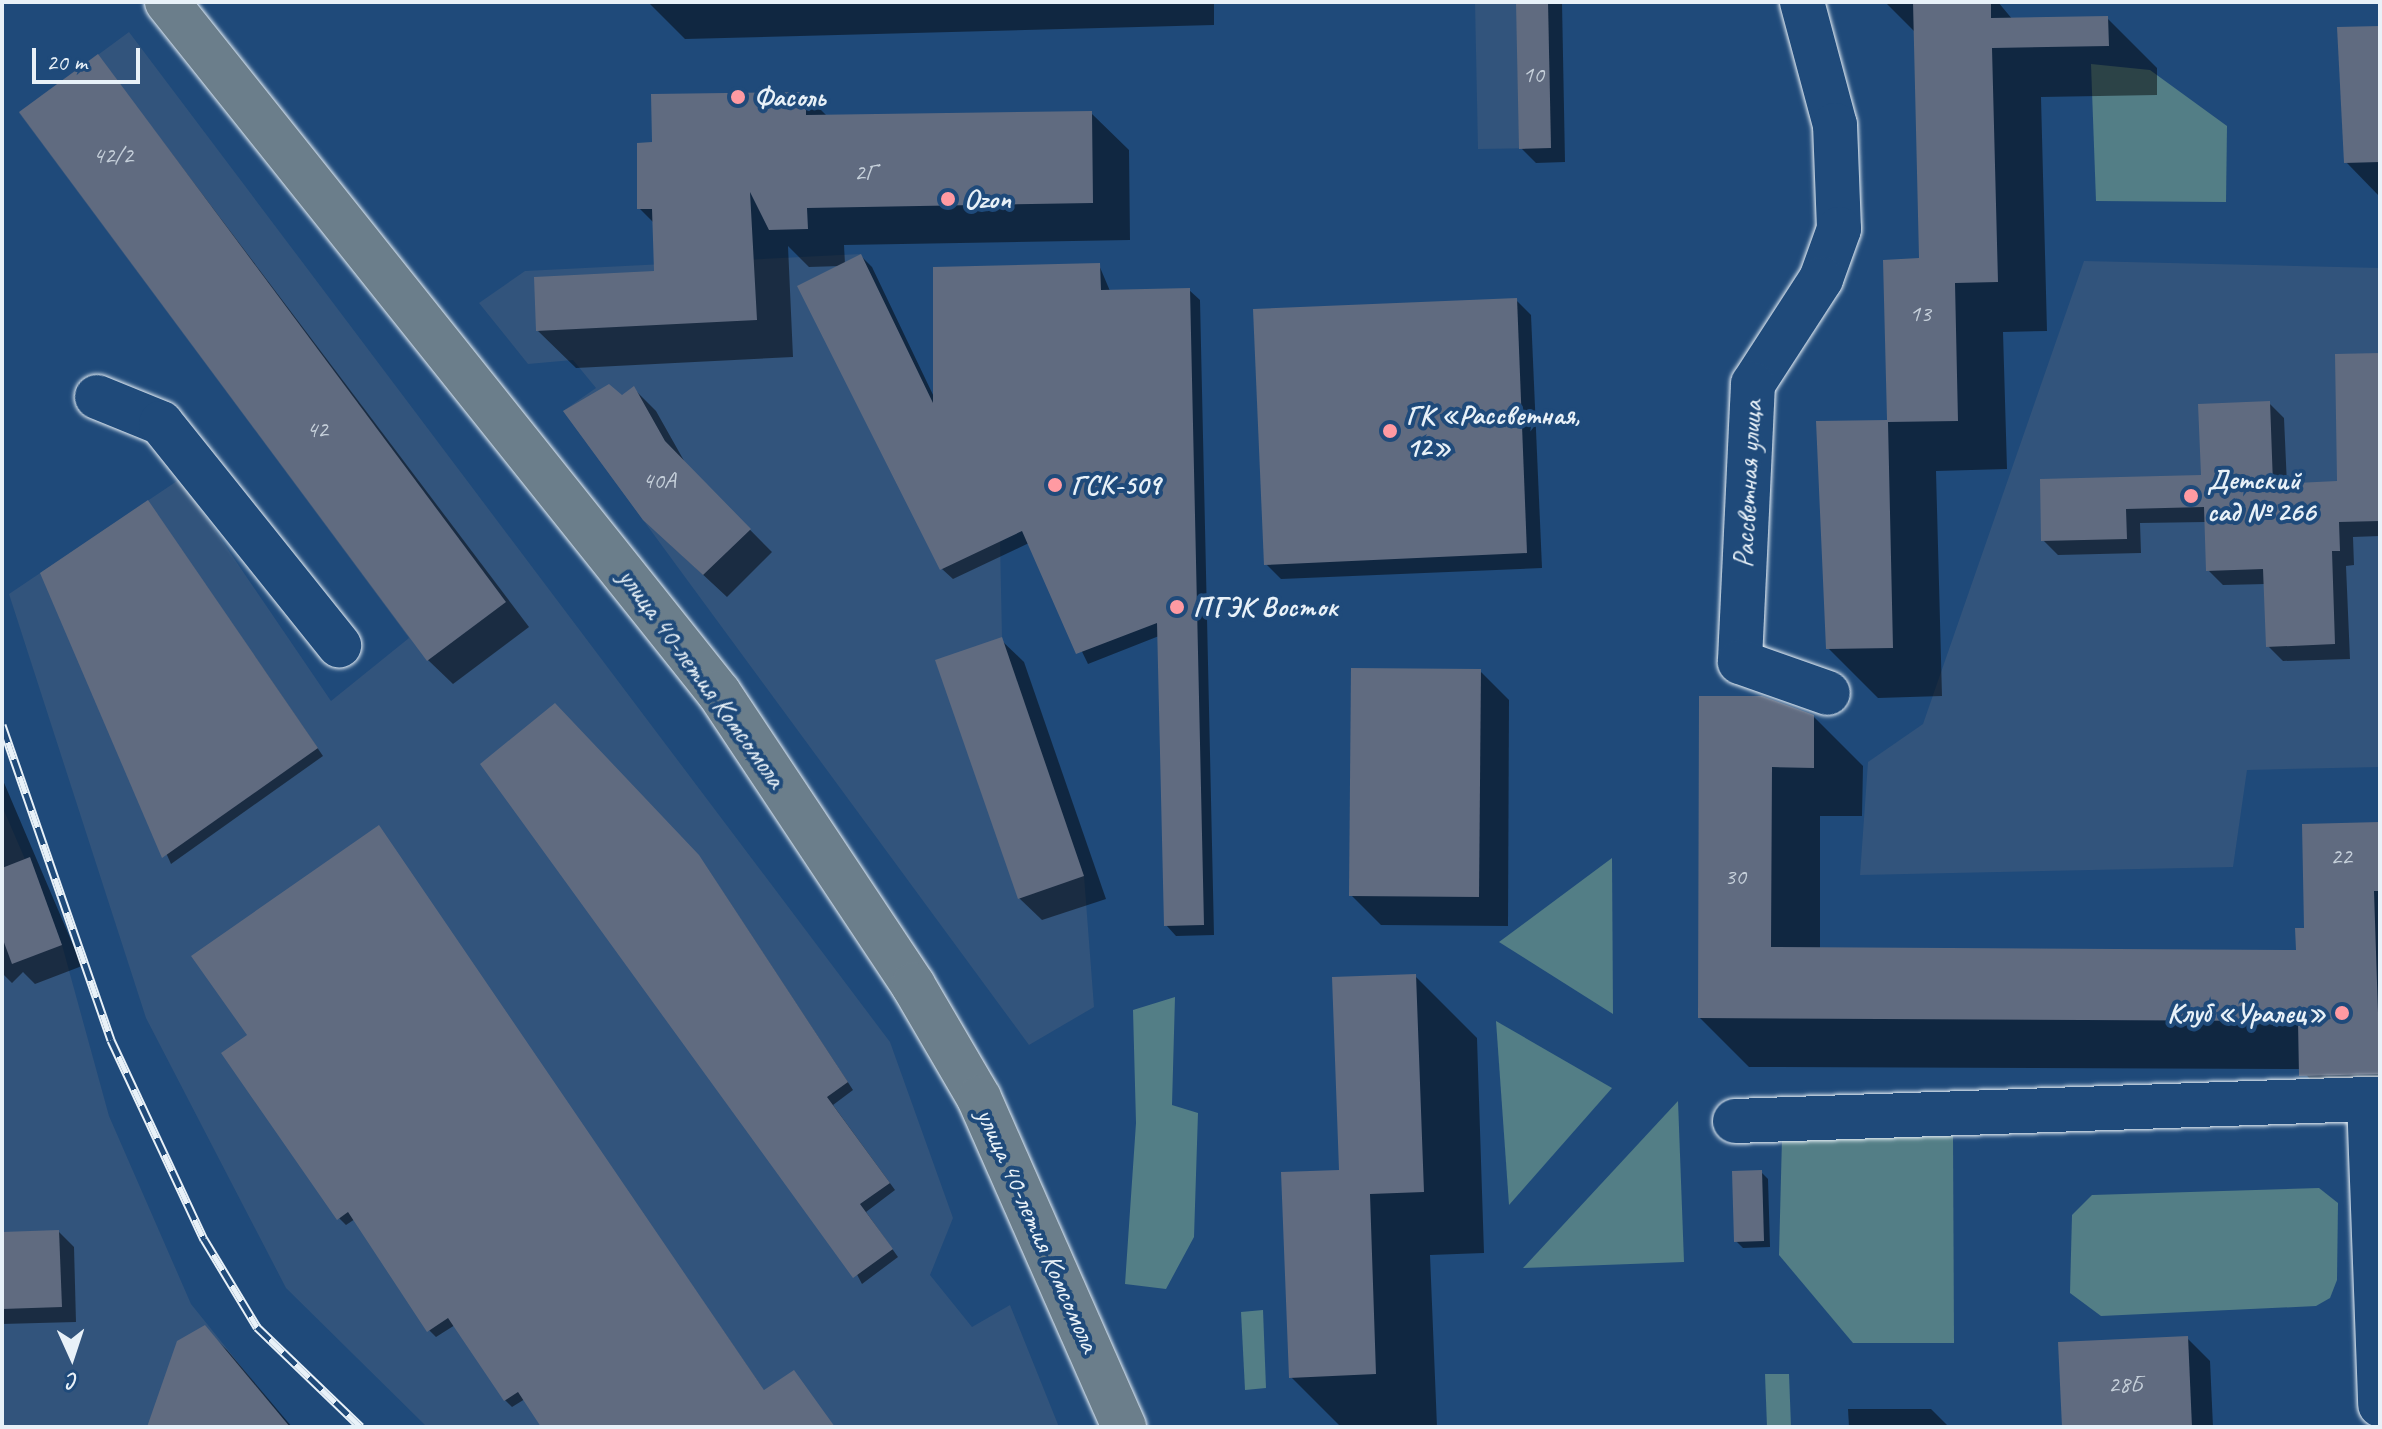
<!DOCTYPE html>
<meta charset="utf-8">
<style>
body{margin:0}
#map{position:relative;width:2382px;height:1429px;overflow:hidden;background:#1f4a7a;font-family:Caveat,sans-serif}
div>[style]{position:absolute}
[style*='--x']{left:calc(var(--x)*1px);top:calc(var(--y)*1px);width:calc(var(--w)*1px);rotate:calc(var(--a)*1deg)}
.built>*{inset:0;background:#32547c}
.green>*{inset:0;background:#537e86}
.shadow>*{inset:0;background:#0007}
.building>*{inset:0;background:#606b80}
.roads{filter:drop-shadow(0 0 2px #e8f1f8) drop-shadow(0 0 2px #e8f1f8)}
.minor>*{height:44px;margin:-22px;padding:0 22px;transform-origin:22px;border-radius:22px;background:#1f4a7a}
.major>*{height:44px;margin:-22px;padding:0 22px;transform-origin:22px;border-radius:22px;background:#6b7e8b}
.rail>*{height:9px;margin-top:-4.5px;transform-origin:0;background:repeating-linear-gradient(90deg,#1f4a7a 0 18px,#e8f1f8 0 36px);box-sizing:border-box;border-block:2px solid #e8f1f8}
.dots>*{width:22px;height:22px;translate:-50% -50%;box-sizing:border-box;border:4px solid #1f4a7a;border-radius:50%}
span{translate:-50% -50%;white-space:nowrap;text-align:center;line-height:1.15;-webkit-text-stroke:8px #1f4a7a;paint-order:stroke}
.number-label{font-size:24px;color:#c6d0da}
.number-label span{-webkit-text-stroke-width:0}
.poi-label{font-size:28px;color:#e8f1f8;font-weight:700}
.left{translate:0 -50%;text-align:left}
.right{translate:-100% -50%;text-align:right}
.street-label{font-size:28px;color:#e8f1f8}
.frame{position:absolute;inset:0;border:4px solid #e8f1f8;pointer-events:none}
.north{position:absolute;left:32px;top:1317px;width:80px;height:80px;-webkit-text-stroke:6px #1f4a7a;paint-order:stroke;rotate:177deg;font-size:22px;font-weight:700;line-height:32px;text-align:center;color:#e8f1f8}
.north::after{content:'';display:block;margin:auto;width:28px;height:36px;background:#e8f1f8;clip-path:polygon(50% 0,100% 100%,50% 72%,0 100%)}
.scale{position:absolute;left:32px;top:48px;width:108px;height:36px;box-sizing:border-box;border:4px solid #e8f1f8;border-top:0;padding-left:10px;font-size:24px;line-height:28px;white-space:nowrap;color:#e8f1f8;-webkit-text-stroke:6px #1f4a7a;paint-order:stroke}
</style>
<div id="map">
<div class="built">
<div style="clip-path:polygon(1475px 2px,1548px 2px,1551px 148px,1478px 149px)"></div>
<div style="clip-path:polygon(129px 32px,890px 1042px,953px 1218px,930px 1275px,972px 1327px,1010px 1305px,1059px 1427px,427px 1427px,286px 1288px,146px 1018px,9px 594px,180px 479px,331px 701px,409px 638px,19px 113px)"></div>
<div style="clip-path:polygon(861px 254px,1000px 541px,1002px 637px,1084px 876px,1094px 1007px,1029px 1045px,563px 411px,596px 388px,573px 360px,528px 364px,479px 303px,525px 271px)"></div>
<div style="clip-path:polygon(2084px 261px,2380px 268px,2380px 767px,2247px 770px,2233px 867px,1860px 875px,1868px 762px,1923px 724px)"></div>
<div style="clip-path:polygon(2px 806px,62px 945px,109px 1116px,191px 1304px,290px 1427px,2px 1427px)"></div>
</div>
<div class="green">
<div style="clip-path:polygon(2091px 64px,2150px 70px,2227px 126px,2226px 202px,2096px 201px)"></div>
<div style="clip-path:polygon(1612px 858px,1613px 1014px,1499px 942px)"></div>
<div style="clip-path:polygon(1175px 997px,1172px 1105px,1198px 1113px,1194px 1237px,1166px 1289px,1125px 1284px,1136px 1123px,1133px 1010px)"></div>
<div style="clip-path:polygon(1496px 1021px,1612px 1088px,1509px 1205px)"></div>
<div style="clip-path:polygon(1678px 1101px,1684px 1262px,1523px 1268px)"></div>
<div style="clip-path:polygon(1953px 1136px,1954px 1343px,1853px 1343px,1779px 1255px,1782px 1138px)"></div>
<div style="clip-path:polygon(2319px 1188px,2338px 1203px,2337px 1280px,2330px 1298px,2316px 1306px,2101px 1316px,2070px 1293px,2072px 1215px,2092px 1195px)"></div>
<div style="clip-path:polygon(1263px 1310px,1266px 1388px,1245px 1390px,1241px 1312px)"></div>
<div style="clip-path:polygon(1765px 1374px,1789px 1374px,1791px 1427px,1767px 1427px)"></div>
</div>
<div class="shadow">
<div style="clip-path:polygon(648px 2px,1214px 2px,1214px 25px,685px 39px)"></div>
<div style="clip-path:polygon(1518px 2px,1562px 2px,1565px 162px,1536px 163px,1521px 148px)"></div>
<div style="clip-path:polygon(1885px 2px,1998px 2px,2013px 20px,2107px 18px,2157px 68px,2157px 95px,2041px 97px,2047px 331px,2003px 332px,2007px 469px,1936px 471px,1942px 696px,1878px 698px,1828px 648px,1818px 423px,1890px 422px,1885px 262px,1922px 260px,1916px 33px)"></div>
<div style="clip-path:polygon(2380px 28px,2380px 197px,2346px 162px)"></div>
<div style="clip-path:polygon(98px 56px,529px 627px,453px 684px,428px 660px)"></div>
<div style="clip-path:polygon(805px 94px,828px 117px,1091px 113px,1129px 150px,1130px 240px,844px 245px,845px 264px,861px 256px,872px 267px,935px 399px,1099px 265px,1110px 291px,1189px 290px,1200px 300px,1214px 935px,1176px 936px,1166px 925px,1159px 636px,1088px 664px,1029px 543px,953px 579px,942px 569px,841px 266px,809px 267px,788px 246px,793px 357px,576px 368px,538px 331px,656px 273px,655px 224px,639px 208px,654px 144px)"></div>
<div style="clip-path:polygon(1516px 300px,1531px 315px,1542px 568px,1281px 579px,1266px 564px)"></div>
<div style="clip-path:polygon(2380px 355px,2380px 536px,2353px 537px,2354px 565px,2346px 566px,2350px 659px,2283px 661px,2268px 646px,2266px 584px,2223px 585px,2208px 570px,2206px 522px,2140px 523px,2141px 553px,2058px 555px,2043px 540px,2203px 476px,2269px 403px,2284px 418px,2287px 485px,2339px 483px)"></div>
<div style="clip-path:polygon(634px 389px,656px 411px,687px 466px,772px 552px,727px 597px,669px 543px,622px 397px)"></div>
<div style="clip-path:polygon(154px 510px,323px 756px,171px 864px,42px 573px)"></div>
<div style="clip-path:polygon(1001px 640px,1024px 662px,1106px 899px,1042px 920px,1019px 898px)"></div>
<div style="clip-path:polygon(1480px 671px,1509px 700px,1508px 926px,1381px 925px,1351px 895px)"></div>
<div style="clip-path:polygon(1701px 698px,1813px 716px,1863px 766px,1862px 816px,1820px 816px,1820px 950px,2298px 952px,2380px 824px,2380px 1124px,2351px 1125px,2301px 1069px,1749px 1067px,1700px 1018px)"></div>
<div style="clip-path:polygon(555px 705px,705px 865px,853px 1090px,833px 1105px,895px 1190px,866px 1212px,898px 1257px,862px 1284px)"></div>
<div style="clip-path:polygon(2px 778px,82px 966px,35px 984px,23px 972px,12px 983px,2px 973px)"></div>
<div style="clip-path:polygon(379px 828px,765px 1392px,835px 1427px,544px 1427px,525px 1399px,512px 1407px,505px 1400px,455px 1325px,436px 1337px,429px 1330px,355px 1219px,346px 1225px,339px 1218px,250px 1036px)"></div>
<div style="clip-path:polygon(1415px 976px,1477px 1038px,1484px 1253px,1430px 1255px,1437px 1427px,1341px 1427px,1291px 1377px,1341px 1172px)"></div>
<div style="clip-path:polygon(1761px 1172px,1768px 1179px,1770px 1247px,1743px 1248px,1736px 1241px)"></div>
<div style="clip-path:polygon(59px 1232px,74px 1247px,76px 1322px,2px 1324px,2px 1234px)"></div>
<div style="clip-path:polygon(204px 1328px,227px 1350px,292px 1427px,150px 1427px)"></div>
<div style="clip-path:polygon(2187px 1338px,2210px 1361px,2213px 1427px,2064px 1427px)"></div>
<div style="clip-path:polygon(1848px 1409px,1931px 1409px,1949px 1427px,1849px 1427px)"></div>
</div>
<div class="building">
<div style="clip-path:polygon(1516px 2px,1548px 2px,1551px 148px,1519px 149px)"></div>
<div style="clip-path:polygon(1913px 2px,1991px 2px,1991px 18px,2108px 16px,2109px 46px,1992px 48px,1998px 282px,1955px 283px,1958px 421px,1888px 422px,1893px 648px,1826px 649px,1816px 421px,1887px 420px,1883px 260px,1919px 258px)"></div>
<div style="clip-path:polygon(2380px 26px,2380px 162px,2344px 163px,2337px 27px)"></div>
<div style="clip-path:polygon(98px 54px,506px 602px,427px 661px,19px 112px)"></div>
<div style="clip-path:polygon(806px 92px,806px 115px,1092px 111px,1093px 203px,807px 208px,808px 229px,769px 230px,750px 192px,757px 320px,536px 331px,534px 277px,654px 271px,652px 209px,637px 209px,637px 143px,652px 142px,651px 94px)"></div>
<div style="clip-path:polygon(861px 254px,933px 403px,933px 267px,1100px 263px,1101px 290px,1190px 288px,1204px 925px,1164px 926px,1157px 623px,1076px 654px,1022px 531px,940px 570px,797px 286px)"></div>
<div style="clip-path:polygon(1517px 298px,1527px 553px,1264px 565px,1253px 309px)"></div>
<div style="clip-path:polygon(2380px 353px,2380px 521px,2339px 522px,2340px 551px,2332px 551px,2335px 644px,2266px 647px,2263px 569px,2206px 571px,2204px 507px,2126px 509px,2127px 539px,2041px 541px,2040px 479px,2201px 475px,2198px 404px,2270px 401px,2273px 484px,2337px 481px,2335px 354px)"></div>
<div style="clip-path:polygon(609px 384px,622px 395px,634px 386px,665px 441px,751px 529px,703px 575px,643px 520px,563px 411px)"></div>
<div style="clip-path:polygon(148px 500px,318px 748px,162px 858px,40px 573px)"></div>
<div style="clip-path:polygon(1002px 637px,1084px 876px,1018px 899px,935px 660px)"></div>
<div style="clip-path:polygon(1351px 668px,1481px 669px,1479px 897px,1349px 896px)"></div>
<div style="clip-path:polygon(1699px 696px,1762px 696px,1814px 715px,1814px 768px,1772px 767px,1771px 947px,2296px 950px,2295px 928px,2304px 928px,2302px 824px,2380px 822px,2380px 891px,2374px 891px,2380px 1074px,2299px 1076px,2298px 1021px,1698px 1018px)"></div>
<div style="clip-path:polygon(555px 703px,699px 855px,848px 1082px,827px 1097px,890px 1183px,860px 1204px,893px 1249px,853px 1278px,480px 764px)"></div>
<div style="clip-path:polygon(379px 825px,764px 1390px,794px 1370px,835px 1427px,541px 1427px,518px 1392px,504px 1401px,448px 1318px,427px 1332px,348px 1212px,337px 1220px,221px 1053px,247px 1035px,191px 956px)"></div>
<div style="clip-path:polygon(30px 857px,62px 945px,12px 964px,2px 937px,2px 868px)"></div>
<div style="clip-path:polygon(1416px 974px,1424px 1192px,1370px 1194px,1376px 1374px,1289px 1378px,1281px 1172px,1339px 1170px,1332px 977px)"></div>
<div style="clip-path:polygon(1762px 1170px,1764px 1241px,1734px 1242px,1732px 1171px)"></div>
<div style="clip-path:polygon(59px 1230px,62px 1307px,2px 1309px,2px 1232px)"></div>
<div style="clip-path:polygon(205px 1325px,290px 1427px,147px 1427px,177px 1341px)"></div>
<div style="clip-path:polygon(2188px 1336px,2192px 1427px,2062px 1427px,2058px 1342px)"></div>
</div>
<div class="roads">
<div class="minor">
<div style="--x:1802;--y:2;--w:127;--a:75"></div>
<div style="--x:1835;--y:125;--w:104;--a:87.8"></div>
<div style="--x:1839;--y:229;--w:53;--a:109.8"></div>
<div style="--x:1821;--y:279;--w:125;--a:122.9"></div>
<div style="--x:1753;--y:384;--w:278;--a:92.7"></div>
<div style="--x:1740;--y:662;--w:93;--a:19.4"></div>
<div style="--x:97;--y:397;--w:69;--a:22.1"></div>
<div style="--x:161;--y:423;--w:285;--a:51.3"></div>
<div style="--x:2380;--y:1099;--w:11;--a:180"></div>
<div style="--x:2369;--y:1099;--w:306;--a:87.9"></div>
<div style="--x:1735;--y:1121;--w:634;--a:-1.99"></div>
</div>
<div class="major">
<div style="--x:167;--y:2;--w:884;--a:51.38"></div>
<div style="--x:719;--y:693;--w:351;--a:56.4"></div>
<div style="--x:913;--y:985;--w:131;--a:59.7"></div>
<div style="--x:979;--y:1098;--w:360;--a:66.2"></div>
</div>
</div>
<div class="rail">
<div style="--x:2;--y:725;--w:333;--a:70.9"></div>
<div style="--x:111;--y:1040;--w:220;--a:65"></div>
<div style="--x:204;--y:1239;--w:103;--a:58.9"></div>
<div style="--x:257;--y:1327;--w:144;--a:43.9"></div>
</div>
<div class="dots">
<div style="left:738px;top:97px;background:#ff9aa2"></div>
<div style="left:948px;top:199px;background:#ff9aa2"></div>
<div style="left:1390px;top:431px;background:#ff9aa2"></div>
<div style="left:1055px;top:485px;background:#ff9aa2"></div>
<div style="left:2191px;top:496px;background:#ff9aa2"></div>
<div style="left:1177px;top:607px;background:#ff9aa2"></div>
<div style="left:2342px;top:1013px;background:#ff9aa2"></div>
</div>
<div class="number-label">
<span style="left:1533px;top:75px">10</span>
<span style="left:113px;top:156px">42/2</span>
<span style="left:865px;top:173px">2Г</span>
<span style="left:1920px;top:314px">13</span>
<span style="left:317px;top:430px">42</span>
<span style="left:659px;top:481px">40А</span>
<span style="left:2341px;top:857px">22</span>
<span style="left:1735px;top:877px">30</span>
<span style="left:2125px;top:1385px">28Б</span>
</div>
<div class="poi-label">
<span class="left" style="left:754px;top:97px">Фасоль</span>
<span class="left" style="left:964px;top:199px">Ozon</span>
<span class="left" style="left:1406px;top:431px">ГК «Рассветная,<br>12»</span>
<span class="left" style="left:2207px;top:496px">Детский<br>сад № 266</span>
<span class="left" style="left:1071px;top:485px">ГСК-509</span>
<span class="left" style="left:1193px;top:607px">ПГЭК Восток</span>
<span class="right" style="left:2326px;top:1013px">Клуб «Уралец»</span>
</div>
<div class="street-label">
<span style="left:1748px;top:484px;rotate:-87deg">Рассветная улица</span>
<span style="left:702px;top:678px;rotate:54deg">улица 40-летия Комсомола</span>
<span style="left:1038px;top:1230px;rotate:66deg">улица 40-летия Комсомола</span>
</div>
<div class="frame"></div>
<div class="north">С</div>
<div class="scale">20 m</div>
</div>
